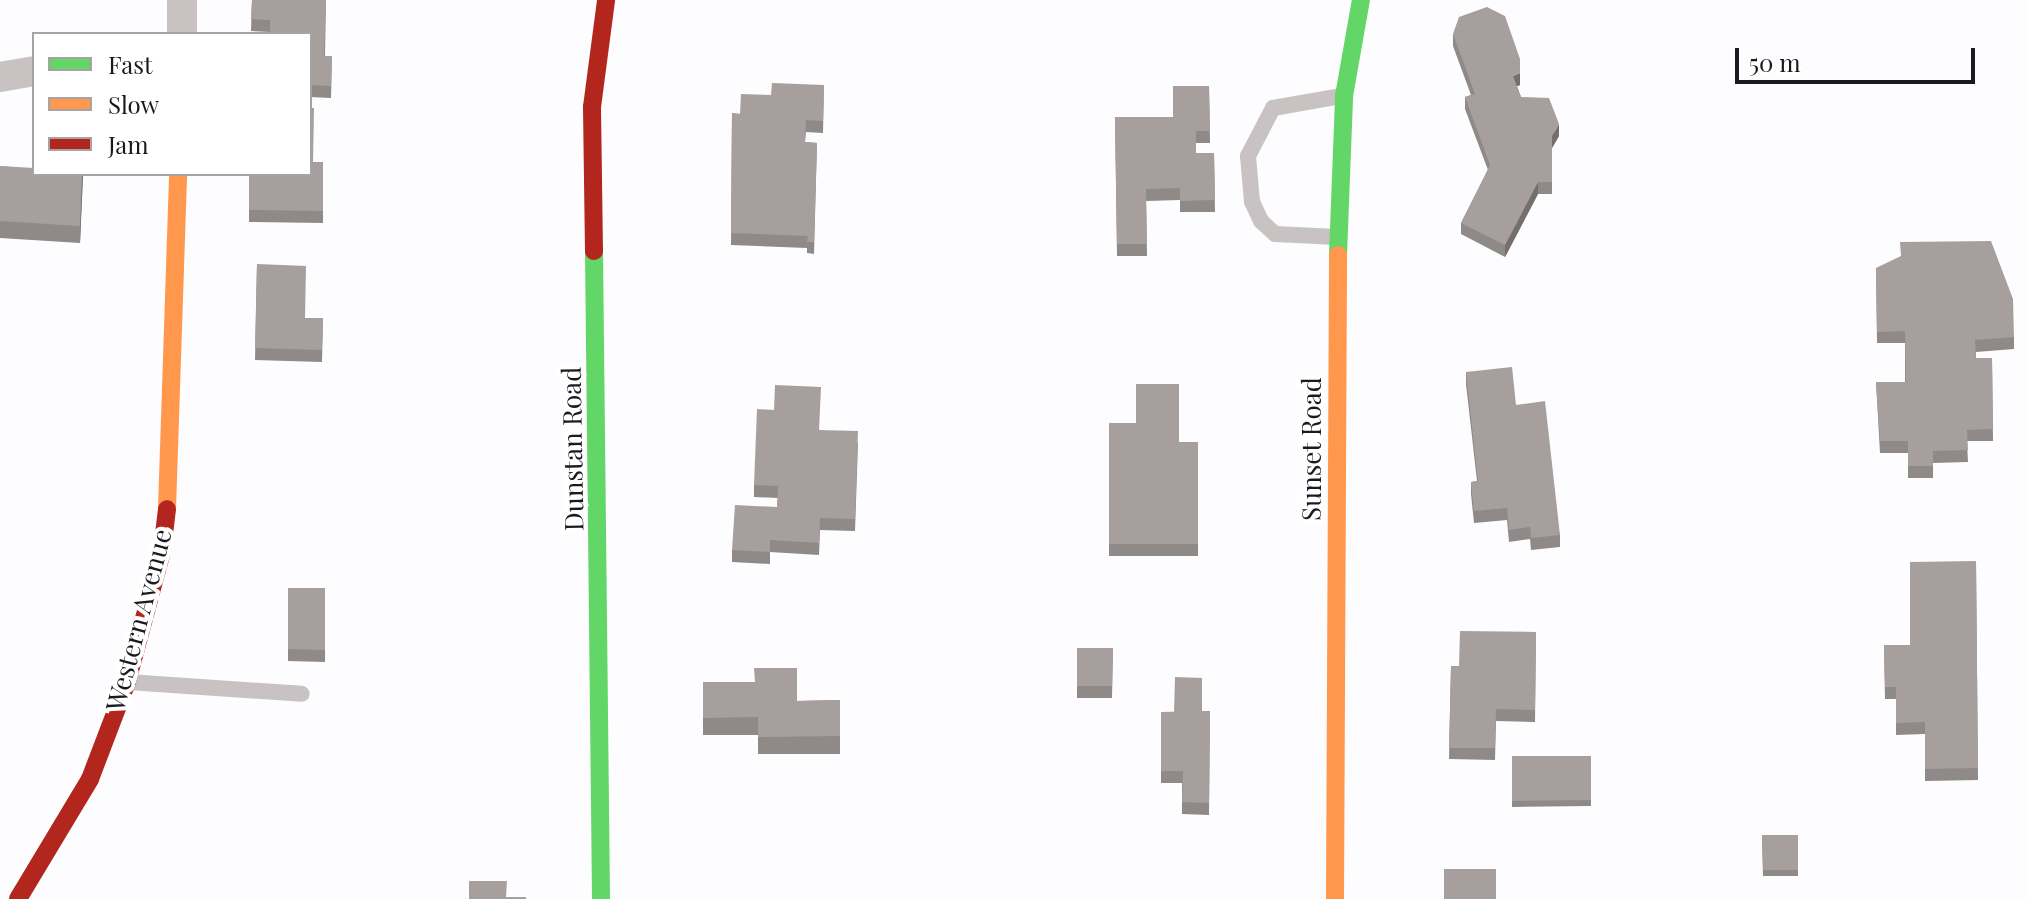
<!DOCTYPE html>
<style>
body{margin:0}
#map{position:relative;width:2027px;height:899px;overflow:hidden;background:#fdfcfe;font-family:"Playfair Display",serif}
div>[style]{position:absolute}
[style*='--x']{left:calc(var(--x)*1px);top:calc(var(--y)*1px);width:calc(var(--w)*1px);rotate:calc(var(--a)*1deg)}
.lane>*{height:16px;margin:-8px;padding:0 8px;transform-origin:8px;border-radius:8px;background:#c8c3c2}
.street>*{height:30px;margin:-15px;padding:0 15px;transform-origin:15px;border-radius:15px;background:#c8c3c2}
.fast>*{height:18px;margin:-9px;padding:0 9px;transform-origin:9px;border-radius:9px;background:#63d668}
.slow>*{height:18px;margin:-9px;padding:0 9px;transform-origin:9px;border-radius:9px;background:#ff974d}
.jam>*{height:18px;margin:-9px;padding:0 9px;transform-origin:9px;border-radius:9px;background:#b3261e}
.wall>*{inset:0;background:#8f8988}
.shaded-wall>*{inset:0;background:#746f6f}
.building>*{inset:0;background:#a69f9e}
span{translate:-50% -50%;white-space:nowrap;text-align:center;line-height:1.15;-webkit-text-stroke:8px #fff;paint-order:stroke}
.street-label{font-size:26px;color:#1b181f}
.legend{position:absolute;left:32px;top:32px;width:280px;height:144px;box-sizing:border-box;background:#fff;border:2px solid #a4a3a5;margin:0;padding:10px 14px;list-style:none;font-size:24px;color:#1b181f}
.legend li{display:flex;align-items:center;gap:16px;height:40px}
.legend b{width:40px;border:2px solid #a4a3a5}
.scale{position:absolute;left:1735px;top:48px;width:240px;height:36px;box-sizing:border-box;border:4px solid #1b181f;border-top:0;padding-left:10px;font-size:24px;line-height:28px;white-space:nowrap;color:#1b181f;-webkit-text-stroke:6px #fff;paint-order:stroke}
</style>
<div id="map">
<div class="lane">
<div style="--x:1337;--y:237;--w:62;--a:-177.2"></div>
<div style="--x:1275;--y:234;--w:19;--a:-137"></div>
<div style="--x:1261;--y:221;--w:21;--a:-115"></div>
<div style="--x:1252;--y:202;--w:46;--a:-95"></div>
<div style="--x:1248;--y:156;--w:54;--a:-62.5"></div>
<div style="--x:1273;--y:108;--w:70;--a:-9.9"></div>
<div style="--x:128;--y:682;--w:174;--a:3.9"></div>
</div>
<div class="street">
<div style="--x:182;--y:34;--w:34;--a:-90"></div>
<div style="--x:0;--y:77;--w:35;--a:-10"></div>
</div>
<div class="fast">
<div style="--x:594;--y:251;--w:648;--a:89.38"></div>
<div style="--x:1338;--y:255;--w:159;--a:-87.8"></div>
<div style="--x:1344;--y:96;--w:97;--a:-80"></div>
</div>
<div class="slow">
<div style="--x:167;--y:509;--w:335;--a:-88.1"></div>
<div style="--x:1335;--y:899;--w:644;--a:-89.73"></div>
</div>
<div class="jam">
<div style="--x:594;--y:251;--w:144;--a:-90.8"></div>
<div style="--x:592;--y:107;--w:108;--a:-82.5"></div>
<div style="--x:18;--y:899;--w:140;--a:-59"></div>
<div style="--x:90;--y:779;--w:104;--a:-69.1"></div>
<div style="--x:127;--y:682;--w:136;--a:-75"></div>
<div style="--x:162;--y:551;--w:42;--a:-83.2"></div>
</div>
<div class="wall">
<div style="clip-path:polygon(252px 0,326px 0,325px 56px,332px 56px,331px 98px,310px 97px,310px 34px,270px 34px,270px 32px,251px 31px)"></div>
<div style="clip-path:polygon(1453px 34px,1520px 85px,1517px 86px,1521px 97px,1559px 136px,1552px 148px,1552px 194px,1538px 194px,1505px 257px,1461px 234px,1461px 223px,1488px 170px,1465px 109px,1465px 97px,1471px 95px,1453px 46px)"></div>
<div style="clip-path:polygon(824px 85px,823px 133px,806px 132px,805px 142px,817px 143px,814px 254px,807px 253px,807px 248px,731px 245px,732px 113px,740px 114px,771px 95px)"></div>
<div style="clip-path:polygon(1209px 86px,1210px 143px,1196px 143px,1196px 153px,1214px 153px,1215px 212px,1180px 212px,1180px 200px,1146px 201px,1147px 256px,1117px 256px,1115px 117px,1173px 117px)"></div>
<div style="clip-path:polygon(313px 162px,323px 162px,323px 223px,249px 222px,249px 174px)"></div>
<div style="clip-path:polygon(0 166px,83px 174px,80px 243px,0 238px)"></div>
<div style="clip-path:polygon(257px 264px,305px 318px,323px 318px,322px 362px,255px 360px)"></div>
<div style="clip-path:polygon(1876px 268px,2014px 337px,2014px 349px,1976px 352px,1976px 358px,1992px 358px,1993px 441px,1967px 441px,1968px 462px,1933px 463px,1933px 478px,1908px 478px,1908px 453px,1880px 453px,1876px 382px,1905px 382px,1905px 343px,1877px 343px)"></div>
<div style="clip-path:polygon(1466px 372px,1516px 405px,1560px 535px,1560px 547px,1531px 550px,1530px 539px,1509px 542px,1507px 520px,1474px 523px,1471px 494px,1471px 482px,1477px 481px,1466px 384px)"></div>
<div style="clip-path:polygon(774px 410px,820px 430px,858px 443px,855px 531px,820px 530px,819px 555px,770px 552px,770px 564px,732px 562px,732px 550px,777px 507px,778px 498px,754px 497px,754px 485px)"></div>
<div style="clip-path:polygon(1109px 423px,1136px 423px,1179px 442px,1198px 442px,1198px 556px,1109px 556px)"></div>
<div style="clip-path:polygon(1976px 561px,1978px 780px,1925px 781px,1925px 734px,1896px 735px,1896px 699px,1885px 699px,1884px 645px,1910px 645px)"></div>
<div style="clip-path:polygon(288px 588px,325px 588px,325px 662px,288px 661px)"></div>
<div style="clip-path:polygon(1536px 632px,1535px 722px,1496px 721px,1495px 760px,1449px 759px,1451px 666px,1459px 666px)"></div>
<div style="clip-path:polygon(1077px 648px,1113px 648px,1112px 698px,1077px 698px)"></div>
<div style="clip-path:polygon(703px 682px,797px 701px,840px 700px,840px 754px,758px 754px,758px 735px,703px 735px)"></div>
<div style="clip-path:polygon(1210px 711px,1209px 815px,1182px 814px,1182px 783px,1161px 783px,1161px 712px)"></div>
<div style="clip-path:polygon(1512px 756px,1591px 756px,1591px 806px,1512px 807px)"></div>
<div style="clip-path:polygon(1762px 835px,1798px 835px,1798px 876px,1763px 876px)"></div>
</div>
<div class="shaded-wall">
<div style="clip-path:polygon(1520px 73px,1520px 85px,1513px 88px,1513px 76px)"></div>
<div style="clip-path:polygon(1559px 124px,1559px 136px,1552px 148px,1552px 194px,1552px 136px)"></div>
<div style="clip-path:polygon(82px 174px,83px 175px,80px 243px,80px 226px)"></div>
<div style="clip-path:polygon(1538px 182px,1538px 194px,1505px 257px,1505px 245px)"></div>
</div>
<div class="building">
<div style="clip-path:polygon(252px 0,326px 0,324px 56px,332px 56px,331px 86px,310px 85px,310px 34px,270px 34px,270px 20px,251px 19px)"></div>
<div style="clip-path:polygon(1487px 7px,1505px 16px,1520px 59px,1520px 73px,1513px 76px,1521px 97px,1549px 98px,1559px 124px,1552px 136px,1552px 182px,1538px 182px,1505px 245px,1461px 223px,1490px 165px,1465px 97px,1475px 94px,1453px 34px,1459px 17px)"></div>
<div style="clip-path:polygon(772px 83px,824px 85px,823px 121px,806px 120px,805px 142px,817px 143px,814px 242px,807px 242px,808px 236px,731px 233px,732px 113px,740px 114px,741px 94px,771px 95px)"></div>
<div style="clip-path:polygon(1173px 86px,1209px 86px,1210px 131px,1196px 131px,1196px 153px,1214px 153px,1215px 200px,1180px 201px,1180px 188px,1146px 189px,1147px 244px,1117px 244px,1115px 117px,1173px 117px)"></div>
<div style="clip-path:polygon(310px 108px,314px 108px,313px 162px,323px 162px,323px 211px,249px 210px,249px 174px,310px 174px)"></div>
<div style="clip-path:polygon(0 166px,34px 168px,34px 174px,82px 174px,80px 226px,0 221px)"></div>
<div style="clip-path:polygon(1991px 241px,2013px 299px,2014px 337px,1975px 340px,1976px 358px,1992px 358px,1993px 429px,1967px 430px,1968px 450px,1933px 451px,1933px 466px,1908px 466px,1908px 441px,1880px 441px,1876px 382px,1906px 382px,1905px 331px,1877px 332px,1876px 268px,1901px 256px,1900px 242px)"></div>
<div style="clip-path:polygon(257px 264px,306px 266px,305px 318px,323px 318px,322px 350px,255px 348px)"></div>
<div style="clip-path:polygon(1512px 367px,1516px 405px,1545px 401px,1560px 535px,1531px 538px,1530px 527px,1509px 530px,1507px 508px,1474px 511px,1471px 482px,1478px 481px,1466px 372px)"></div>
<div style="clip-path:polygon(1136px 384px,1179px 384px,1179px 442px,1198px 442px,1198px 544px,1109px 544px,1109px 423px,1136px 423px)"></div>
<div style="clip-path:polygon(775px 385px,821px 387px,819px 430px,858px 431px,855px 519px,820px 518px,819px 543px,770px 540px,770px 552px,732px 550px,735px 505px,777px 507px,778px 486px,754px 485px,757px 409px,774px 410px)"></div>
<div style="clip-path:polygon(1976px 561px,1978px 768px,1925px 769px,1925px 722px,1896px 723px,1896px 687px,1885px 687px,1884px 645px,1910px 645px,1910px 562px)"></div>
<div style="clip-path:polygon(288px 588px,325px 588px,325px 650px,288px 649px)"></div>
<div style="clip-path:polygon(1460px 631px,1536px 632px,1535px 710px,1496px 709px,1495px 748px,1449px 748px,1451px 666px,1459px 666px)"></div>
<div style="clip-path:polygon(1077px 648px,1113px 648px,1112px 686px,1077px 686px)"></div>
<div style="clip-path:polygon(754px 668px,797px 668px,797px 701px,840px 700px,840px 736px,758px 737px,758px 717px,703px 718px,703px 682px,755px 682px)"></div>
<div style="clip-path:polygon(1175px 677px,1202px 678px,1202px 711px,1210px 711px,1209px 803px,1182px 802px,1183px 771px,1161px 771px,1161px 712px,1174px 712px)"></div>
<div style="clip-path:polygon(1512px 756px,1591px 756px,1591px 800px,1512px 801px)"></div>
<div style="clip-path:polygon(1762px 835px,1798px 835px,1798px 870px,1763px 870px)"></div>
<div style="clip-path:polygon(1444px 869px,1496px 869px,1496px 899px,1444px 899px)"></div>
<div style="clip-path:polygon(469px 881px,507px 881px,506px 897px,526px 897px,526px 899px,469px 899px)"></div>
</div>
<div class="street-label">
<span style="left:572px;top:449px;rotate:-91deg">Dunstan Road</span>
<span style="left:1311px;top:449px;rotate:-90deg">Sunset Road</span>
<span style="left:138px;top:620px;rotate:-75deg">Western Avenue</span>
</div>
<ul class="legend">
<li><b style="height:10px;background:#63d668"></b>Fast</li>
<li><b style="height:10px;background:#ff974d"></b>Slow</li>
<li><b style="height:10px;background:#b3261e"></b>Jam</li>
</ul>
<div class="scale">50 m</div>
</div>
